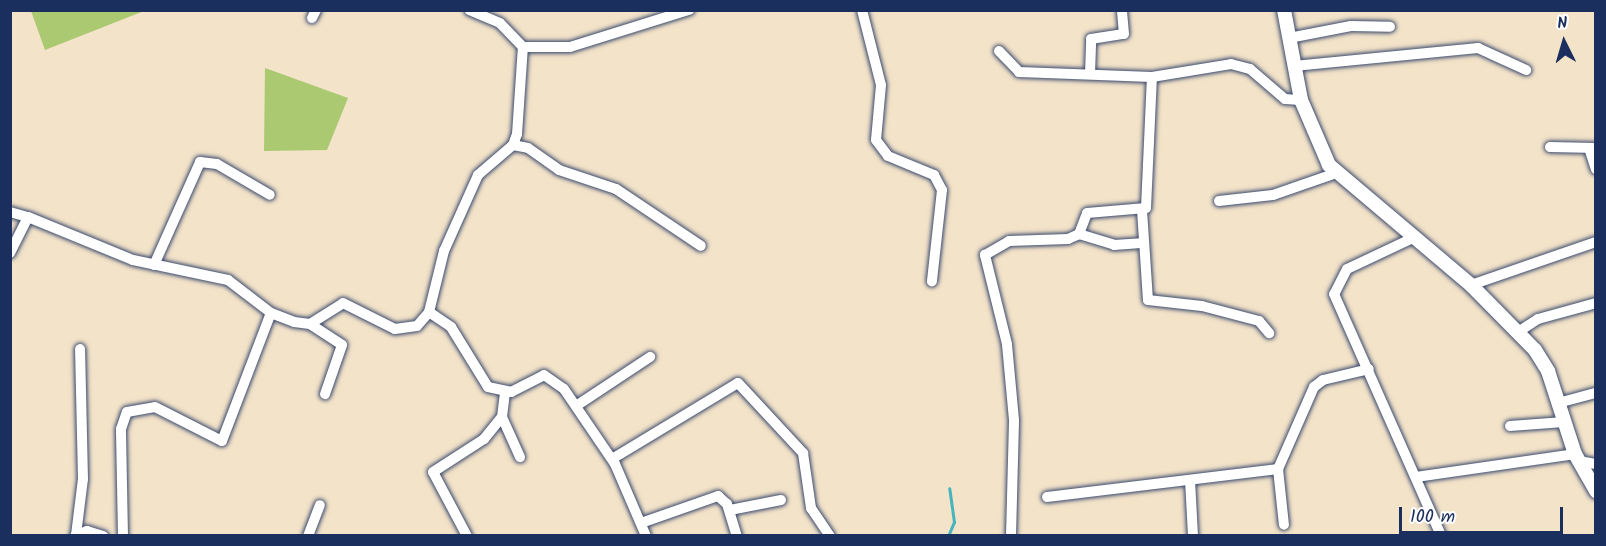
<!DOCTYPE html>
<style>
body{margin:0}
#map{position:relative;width:1606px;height:546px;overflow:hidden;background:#f3e3c9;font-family:Kalam,sans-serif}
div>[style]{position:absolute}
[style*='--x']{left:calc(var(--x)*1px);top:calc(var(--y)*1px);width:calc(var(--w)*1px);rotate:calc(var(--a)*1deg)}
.green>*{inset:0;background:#abc970}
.stream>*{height:3px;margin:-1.5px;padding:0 1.5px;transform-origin:1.5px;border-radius:1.5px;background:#45b4be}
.roads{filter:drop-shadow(0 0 2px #3b4a6e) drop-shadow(0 0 2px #3b4a6e)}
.minor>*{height:10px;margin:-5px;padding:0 5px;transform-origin:5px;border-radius:5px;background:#fff}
.major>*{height:14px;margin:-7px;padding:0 7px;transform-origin:7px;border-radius:7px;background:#fff}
span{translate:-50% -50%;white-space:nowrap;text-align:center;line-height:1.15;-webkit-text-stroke:5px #fff;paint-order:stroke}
.frame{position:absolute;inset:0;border:12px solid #1b2f5e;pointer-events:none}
.north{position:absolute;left:1534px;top:12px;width:60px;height:60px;-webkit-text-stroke:4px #fff;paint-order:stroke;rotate:355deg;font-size:16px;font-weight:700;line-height:24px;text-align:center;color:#1b2f5e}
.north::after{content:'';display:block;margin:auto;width:21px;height:27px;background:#1b2f5e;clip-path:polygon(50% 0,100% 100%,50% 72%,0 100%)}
.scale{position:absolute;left:1399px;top:507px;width:164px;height:27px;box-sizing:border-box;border:3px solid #1b2f5e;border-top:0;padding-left:8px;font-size:18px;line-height:21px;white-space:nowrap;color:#1b2f5e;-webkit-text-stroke:4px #fff;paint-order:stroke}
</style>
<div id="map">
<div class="green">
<div style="clip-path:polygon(31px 11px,31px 10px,144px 11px,45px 50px)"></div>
<div style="clip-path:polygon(265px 68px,348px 98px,327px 150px,264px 151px)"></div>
</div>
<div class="stream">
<div style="--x:948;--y:536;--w:15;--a:-67"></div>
<div style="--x:954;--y:522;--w:34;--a:-98"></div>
</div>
<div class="roads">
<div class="minor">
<div style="--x:862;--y:10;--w:77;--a:75.8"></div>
<div style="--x:881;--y:85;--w:55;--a:95.2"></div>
<div style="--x:876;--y:140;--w:20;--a:53"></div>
<div style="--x:888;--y:156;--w:50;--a:22.4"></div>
<div style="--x:934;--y:175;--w:17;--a:62"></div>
<div style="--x:942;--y:190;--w:92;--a:96.3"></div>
<div style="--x:312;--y:18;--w:9;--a:-63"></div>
<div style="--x:1289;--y:38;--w:63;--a:-11"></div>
<div style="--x:1351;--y:26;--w:39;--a:1"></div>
<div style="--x:523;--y:47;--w:47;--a:0"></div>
<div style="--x:570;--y:47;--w:125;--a:-17.3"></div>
<div style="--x:999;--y:51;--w:29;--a:46"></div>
<div style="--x:1019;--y:72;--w:133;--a:2.2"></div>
<div style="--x:1294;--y:66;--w:185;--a:-5.6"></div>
<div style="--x:1478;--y:48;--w:53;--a:24.6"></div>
<div style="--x:1090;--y:74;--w:35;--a:-88"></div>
<div style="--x:1091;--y:39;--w:33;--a:-9"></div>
<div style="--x:1124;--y:34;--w:24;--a:-95"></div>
<div style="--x:513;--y:145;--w:15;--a:11"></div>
<div style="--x:528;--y:148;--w:38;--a:35"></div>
<div style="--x:559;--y:170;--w:60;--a:18.4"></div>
<div style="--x:616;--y:189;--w:102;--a:33.8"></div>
<div style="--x:1550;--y:147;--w:46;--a:1.2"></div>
<div style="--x:1589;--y:148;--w:22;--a:72"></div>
<div style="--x:1219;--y:201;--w:54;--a:-6.3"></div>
<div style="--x:1273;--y:195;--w:67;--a:-19.2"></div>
<div style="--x:1142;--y:210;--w:90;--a:86.2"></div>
<div style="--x:1148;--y:300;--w:54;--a:6.3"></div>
<div style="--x:1202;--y:306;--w:59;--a:14.7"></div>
<div style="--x:1259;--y:321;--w:16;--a:50"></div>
<div style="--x:10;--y:212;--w:19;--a:16"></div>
<div style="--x:1079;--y:234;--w:37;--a:17"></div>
<div style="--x:1114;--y:245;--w:27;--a:-4"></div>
<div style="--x:1415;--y:237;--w:75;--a:154.8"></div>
<div style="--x:1347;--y:269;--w:28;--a:117"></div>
<div style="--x:1334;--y:294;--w:265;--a:66.1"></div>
<div style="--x:10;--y:253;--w:40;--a:-63.4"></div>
<div style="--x:28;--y:217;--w:113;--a:22.3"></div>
<div style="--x:133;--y:260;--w:97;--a:11.9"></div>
<div style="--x:228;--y:280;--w:54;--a:37.5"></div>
<div style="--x:271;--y:313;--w:25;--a:21"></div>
<div style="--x:294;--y:322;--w:16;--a:7"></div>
<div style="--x:310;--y:324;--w:39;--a:-32"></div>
<div style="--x:343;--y:303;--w:58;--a:26.6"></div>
<div style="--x:395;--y:329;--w:22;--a:-8"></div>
<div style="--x:417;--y:326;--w:18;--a:-49"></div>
<div style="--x:429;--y:312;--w:63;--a:-76.2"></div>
<div style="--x:444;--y:251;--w:83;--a:-65.9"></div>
<div style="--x:478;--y:175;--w:46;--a:-40.6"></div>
<div style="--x:513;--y:145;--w:12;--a:-70"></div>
<div style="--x:517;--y:134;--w:87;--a:-86.1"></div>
<div style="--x:523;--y:47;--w:33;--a:-134"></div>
<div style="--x:500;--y:23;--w:33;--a:-157"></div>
<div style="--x:154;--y:265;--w:113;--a:-65.9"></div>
<div style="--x:200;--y:162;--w:17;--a:7"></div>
<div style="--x:217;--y:164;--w:61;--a:30.3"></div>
<div style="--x:1471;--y:285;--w:132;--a:-19"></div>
<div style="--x:429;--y:312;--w:27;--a:34"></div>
<div style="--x:451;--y:327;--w:70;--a:58.3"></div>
<div style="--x:488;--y:387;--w:24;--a:12"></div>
<div style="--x:511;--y:392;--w:37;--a:-27"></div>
<div style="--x:544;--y:375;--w:24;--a:35"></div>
<div style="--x:564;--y:389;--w:91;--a:55.8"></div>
<div style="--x:615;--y:464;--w:78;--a:66.7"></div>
<div style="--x:310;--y:324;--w:38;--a:33"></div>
<div style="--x:342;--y:345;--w:52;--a:109.1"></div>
<div style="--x:1518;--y:332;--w:24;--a:-33"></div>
<div style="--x:1538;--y:319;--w:60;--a:-15.4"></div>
<div style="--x:1558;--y:403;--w:39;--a:-15"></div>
<div style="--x:576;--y:406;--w:89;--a:-33.5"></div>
<div style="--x:502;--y:417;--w:44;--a:65.8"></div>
<div style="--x:1510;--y:426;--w:54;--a:-4.2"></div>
<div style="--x:612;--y:459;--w:147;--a:-31.1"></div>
<div style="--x:738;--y:383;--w:96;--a:47.1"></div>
<div style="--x:803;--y:453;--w:56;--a:81.7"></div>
<div style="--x:811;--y:508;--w:34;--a:56"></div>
<div style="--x:1579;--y:461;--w:17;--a:10"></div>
<div style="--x:1278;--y:469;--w:56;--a:83.9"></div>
<div style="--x:1416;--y:477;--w:161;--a:-8.2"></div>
<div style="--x:1190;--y:480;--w:56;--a:86.9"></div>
<div style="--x:1047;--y:497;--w:233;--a:-6.9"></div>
<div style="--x:1278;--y:469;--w:90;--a:-66.3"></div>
<div style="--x:1314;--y:387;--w:11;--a:-38"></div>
<div style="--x:1323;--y:380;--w:47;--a:-13.4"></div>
<div style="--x:730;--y:510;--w:52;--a:-11.1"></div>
<div style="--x:641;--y:523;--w:82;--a:-19.3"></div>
<div style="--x:718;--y:496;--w:12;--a:42"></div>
<div style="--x:727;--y:504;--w:34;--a:73"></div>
<div style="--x:76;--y:535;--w:56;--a:-82.9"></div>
<div style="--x:83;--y:479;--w:130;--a:-91.3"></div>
<div style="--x:75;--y:536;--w:13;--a:-23"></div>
<div style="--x:87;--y:531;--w:17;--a:17"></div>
<div style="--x:123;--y:536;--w:107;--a:-91.1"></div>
<div style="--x:121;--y:429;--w:18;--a:-71"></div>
<div style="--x:127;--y:412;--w:28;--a:-10"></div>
<div style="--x:155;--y:407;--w:75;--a:26.9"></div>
<div style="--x:222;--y:441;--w:137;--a:-69.1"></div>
<div style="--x:308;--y:536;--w:33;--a:-69"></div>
<div style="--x:467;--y:536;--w:72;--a:-118"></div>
<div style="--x:433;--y:472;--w:61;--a:-32.9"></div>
<div style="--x:484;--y:439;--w:28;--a:-51"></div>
<div style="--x:502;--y:417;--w:24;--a:-83"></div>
<div style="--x:1011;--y:536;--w:116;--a:-88.5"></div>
<div style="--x:1014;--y:420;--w:76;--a:-95.3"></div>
<div style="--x:1007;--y:344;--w:92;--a:-103.9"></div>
<div style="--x:985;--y:255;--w:28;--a:-30"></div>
<div style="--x:1009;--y:241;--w:59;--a:-1.9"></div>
<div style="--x:1068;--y:239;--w:12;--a:-24"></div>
<div style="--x:1079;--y:234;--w:22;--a:-69"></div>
<div style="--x:1087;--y:213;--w:59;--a:-4.8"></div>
<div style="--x:1146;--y:208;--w:131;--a:-87.4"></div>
<div style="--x:1152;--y:77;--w:80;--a:-9.3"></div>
<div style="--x:1231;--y:64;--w:20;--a:15"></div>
<div style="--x:1250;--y:69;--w:46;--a:40.6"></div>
<div style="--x:1285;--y:99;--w:16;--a:4"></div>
</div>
<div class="major">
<div style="--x:1284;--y:10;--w:92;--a:79.3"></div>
<div style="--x:1301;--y:100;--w:71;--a:66.7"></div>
<div style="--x:1329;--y:165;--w:186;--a:40.2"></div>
<div style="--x:1471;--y:285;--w:91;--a:45.4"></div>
<div style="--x:1535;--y:350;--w:25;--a:58"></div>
<div style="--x:1548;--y:371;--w:87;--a:72"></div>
<div style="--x:1575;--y:454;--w:43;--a:60.4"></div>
</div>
</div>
<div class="frame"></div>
<div class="north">N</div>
<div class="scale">100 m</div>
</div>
